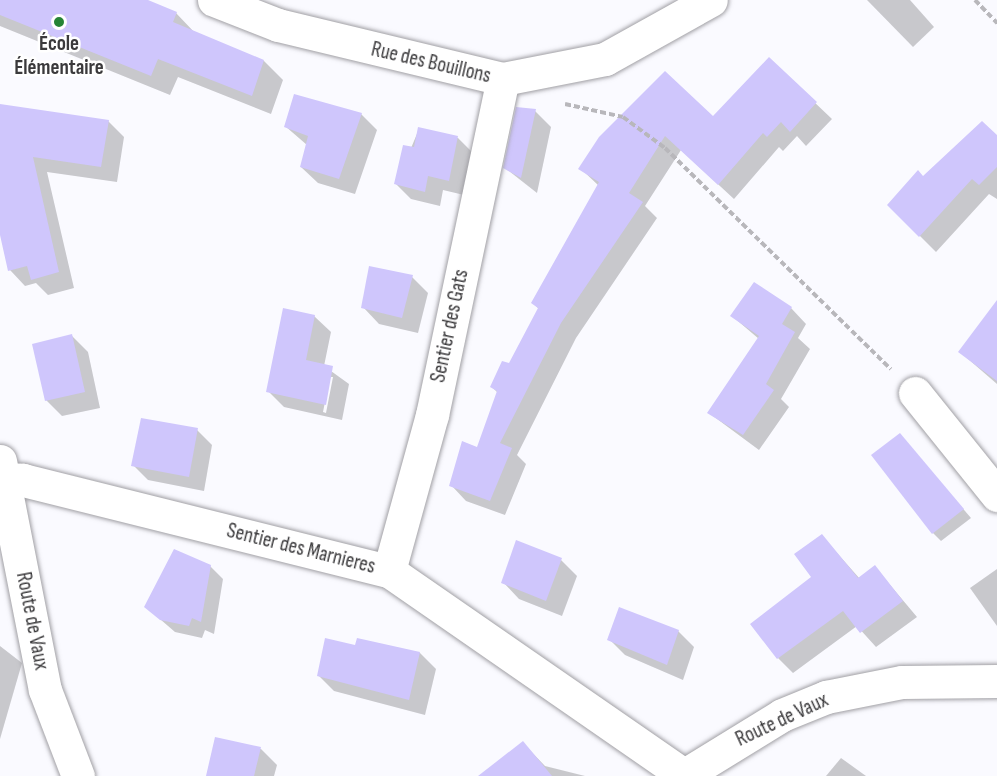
<!DOCTYPE html>
<meta charset="utf-8">
<style>
body{margin:0}
#map{position:relative;width:997px;height:776px;overflow:hidden;background:#fafaff;font-family:"Sofia Sans Condensed",sans-serif}
div>[style]{position:absolute}
[style*='--x']{left:calc(var(--x)*1px);top:calc(var(--y)*1px);width:calc(var(--w)*1px);rotate:calc(var(--a)*1deg)}
.shadow>*{inset:0;background:#0003}
.building>*{inset:0;background:#cfc6fc}
.path>*{height:4px;margin-top:-2px;transform-origin:0;background:repeating-linear-gradient(90deg,#b8b7bb 0 6px,transparent 0 9px)}
.roads{filter:drop-shadow(0 0 2px #a1a0a5) drop-shadow(0 0 2px #a1a0a5)}
.minor>*{height:33px;margin:-16.5px;padding:0 16.5px;transform-origin:16.5px;border-radius:16.5px;background:#fff}
.dots>*{width:16px;height:16px;translate:-50% -50%;box-sizing:border-box;border:3px solid #fff;border-radius:50%}
span{translate:-50% -50%;white-space:nowrap;text-align:center;line-height:1.15;-webkit-text-stroke:5px #fff;paint-order:stroke}
.poi-label{font-size:21px;color:#3b3a3c;font-weight:700}
.street-label{font-size:21px;color:#3b3a3c}
</style>
<div id="map">
<div class="shadow">
<div style="clip-path:polygon(0 0,144px 0,176px 13px,196px 34px,264px 61px,283px 80px,271px 114px,178px 77px,170px 95px,0 26px)"></div>
<div style="clip-path:polygon(867px 0,910px 0,934px 27px,913px 47px)"></div>
<div style="clip-path:polygon(769px 59px,832px 119px,806px 146px,797px 136px,783px 151px,779px 147px,734px 199px,681px 150px,645px 206px,657px 218px,576px 338px,517px 455px,526px 464px,505px 515px,466px 501px,451px 485px,478px 449px,498px 393px,492px 387px,510px 365px,539px 309px,533px 303px,599px 186px,580px 168px,601px 138px,713px 118px)"></div>
<div style="clip-path:polygon(535px 111px,551px 127px,537px 193px,505px 168px)"></div>
<div style="clip-path:polygon(361px 114px,377px 130px,355px 194px,318px 183px,301px 167px,307px 145px,285px 126px)"></div>
<div style="clip-path:polygon(0 120px,108px 121px,124px 137px,117px 182px,47px 172px,74px 288px,48px 295px,36px 283px,25px 286px,10px 270px,0 228px)"></div>
<div style="clip-path:polygon(419px 129px,458px 138px,473px 153px,464px 195px,443px 190px,440px 206px,411px 199px,396px 184px)"></div>
<div style="clip-path:polygon(997px 137px,997px 199px,989px 194px,936px 252px,889px 205px,923px 178px)"></div>
<div style="clip-path:polygon(412px 277px,428px 293px,418px 333px,379px 324px,363px 307px)"></div>
<div style="clip-path:polygon(791px 308px,806px 324px,798px 338px,810px 349px,781px 399px,789px 407px,759px 450px,709px 413px,759px 339px,732px 316px)"></div>
<div style="clip-path:polygon(997px 311px,997px 384px,960px 352px)"></div>
<div style="clip-path:polygon(evenodd,314px 316px,331px 332px,324px 366px,349px 384px,342px 420px,284px 407px,268px 391px,314px 316px,330px 377px,333px 377px,326px 413px,323px 412px,330px 377px)"></div>
<div style="clip-path:polygon(72px 336px,88px 352px,100px 408px,62px 416px,46px 400px)"></div>
<div style="clip-path:polygon(197px 430px,212px 445px,204px 491px,148px 480px,133px 465px)"></div>
<div style="clip-path:polygon(900px 435px,971px 518px,941px 541px,933px 533px)"></div>
<div style="clip-path:polygon(822px 536px,860px 579px,875px 567px,917px 617px,876px 647px,857px 626px,793px 673px,778px 658px,813px 578px)"></div>
<div style="clip-path:polygon(561px 560px,577px 576px,562px 616px,519px 599px,503px 582px)"></div>
<div style="clip-path:polygon(210px 566px,223px 579px,214px 634px,205px 630px,202px 638px,175px 632px,146px 607px)"></div>
<div style="clip-path:polygon(997px 569px,997px 626px,970px 588px)"></div>
<div style="clip-path:polygon(678px 631px,694px 647px,683px 680px,625px 655px,609px 639px)"></div>
<div style="clip-path:polygon(0 646px,22px 663px,0 739px)"></div>
<div style="clip-path:polygon(357px 647px,420px 653px,436px 669px,425px 715px,334px 691px,318px 675px)"></div>
<div style="clip-path:polygon(216px 738px,261px 749px,277px 765px,274px 776px,208px 776px)"></div>
<div style="clip-path:polygon(523px 743px,545px 766px,585px 776px,501px 776px)"></div>
<div style="clip-path:polygon(841px 758px,866px 776px,826px 776px)"></div>
</div>
<div class="building">
<div style="clip-path:polygon(0 0,148px 0,177px 12px,173px 22px,264px 60px,252px 96px,158px 59px,151px 76px,0 15px)"></div>
<div style="clip-path:polygon(769px 57px,817px 102px,790px 132px,781px 122px,767px 137px,763px 133px,718px 185px,665px 136px,629px 193px,643px 202px,561px 323px,500px 443px,512px 448px,490px 501px,449px 486px,462px 441px,477px 447px,497px 391px,490px 387px,502px 361px,509px 363px,538px 308px,531px 303px,599px 182px,578px 169px,599px 137px,665px 71px,713px 116px)"></div>
<div style="clip-path:polygon(294px 94px,362px 113px,339px 179px,300px 167px,308px 136px,284px 127px)"></div>
<div style="clip-path:polygon(0 104px,109px 120px,101px 167px,33px 157px,59px 272px,31px 280px,27px 266px,8px 271px,0 235px)"></div>
<div style="clip-path:polygon(516px 107px,536px 109px,521px 178px,503px 168px)"></div>
<div style="clip-path:polygon(982px 121px,997px 135px,997px 167px,979px 185px,972px 179px,919px 237px,887px 205px,918px 170px,923px 176px)"></div>
<div style="clip-path:polygon(418px 127px,458px 136px,449px 181px,428px 176px,425px 192px,394px 184px,403px 145px,414px 147px)"></div>
<div style="clip-path:polygon(369px 266px,413px 275px,402px 318px,361px 308px)"></div>
<div style="clip-path:polygon(754px 282px,792px 307px,782px 324px,795px 332px,766px 384px,774px 390px,743px 435px,707px 413px,759px 336px,730px 316px)"></div>
<div style="clip-path:polygon(997px 300px,997px 381px,958px 352px)"></div>
<div style="clip-path:polygon(283px 308px,315px 315px,306px 360px,333px 366px,326px 405px,266px 392px)"></div>
<div style="clip-path:polygon(72px 334px,85px 392px,45px 401px,32px 344px)"></div>
<div style="clip-path:polygon(141px 418px,198px 428px,189px 477px,131px 466px)"></div>
<div style="clip-path:polygon(900px 433px,964px 509px,932px 534px,871px 455px)"></div>
<div style="clip-path:polygon(822px 534px,858px 578px,875px 565px,903px 601px,860px 633px,843px 611px,777px 659px,750px 624px,811px 577px,794px 554px)"></div>
<div style="clip-path:polygon(516px 540px,562px 558px,546px 601px,501px 583px)"></div>
<div style="clip-path:polygon(174px 549px,211px 565px,201px 622px,192px 618px,189px 626px,160px 620px,144px 607px)"></div>
<div style="clip-path:polygon(619px 607px,679px 630px,667px 665px,607px 640px)"></div>
<div style="clip-path:polygon(325px 638px,355px 645px,357px 638px,420px 652px,409px 700px,317px 676px)"></div>
<div style="clip-path:polygon(215px 737px,261px 747px,254px 776px,206px 776px)"></div>
<div style="clip-path:polygon(523px 741px,552px 776px,478px 776px)"></div>
</div>
<div class="path">
<div style="--x:975;--y:0;--w:32;--a:46"></div>
<div style="--x:565;--y:104;--w:59;--a:12.6"></div>
<div style="--x:623;--y:117;--w:52;--a:36.4"></div>
<div style="--x:665;--y:148;--w:316;--a:44.4"></div>
</div>
<div class="roads">
<div class="minor">
<div style="--x:214;--y:0;--w:69;--a:21.3"></div>
<div style="--x:278;--y:25;--w:231;--a:13.5"></div>
<div style="--x:503;--y:79;--w:104;--a:-11.1"></div>
<div style="--x:605;--y:59;--w:121;--a:-29.1"></div>
<div style="--x:915;--y:393;--w:131;--a:51.2"></div>
<div style="--x:0;--y:461;--w:233;--a:78.9"></div>
<div style="--x:45;--y:690;--w:92;--a:69"></div>
<div style="--x:0;--y:479;--w:23;--a:2"></div>
<div style="--x:23;--y:480;--w:377;--a:14"></div>
<div style="--x:389;--y:571;--w:359;--a:34.7"></div>
<div style="--x:389;--y:571;--w:162;--a:-74.6"></div>
<div style="--x:432;--y:415;--w:343;--a:-78.1"></div>
<div style="--x:683;--y:776;--w:116;--a:-31.6"></div>
<div style="--x:782;--y:715;--w:48;--a:-22.2"></div>
<div style="--x:826;--y:697;--w:77;--a:-11.2"></div>
<div style="--x:902;--y:682;--w:95;--a:-0.6"></div>
</div>
</div>
<div class="dots">
<div style="left:59px;top:22px;background:#268436"></div>
</div>
<div class="poi-label">
<span style="left:59px;top:56px">École<br>Élémentaire</span>
</div>
<div class="street-label">
<span style="left:431px;top:63px;rotate:13deg">Rue des Bouillons</span>
<span style="left:450px;top:326px;rotate:-78deg">Sentier des Gats</span>
<span style="left:301px;top:549px;rotate:14deg">Sentier des Marnieres</span>
<span style="left:32px;top:621px;rotate:79deg">Route de Vaux</span>
<span style="left:782px;top:720px;rotate:-25deg">Route de Vaux</span>
</div>
</div>
